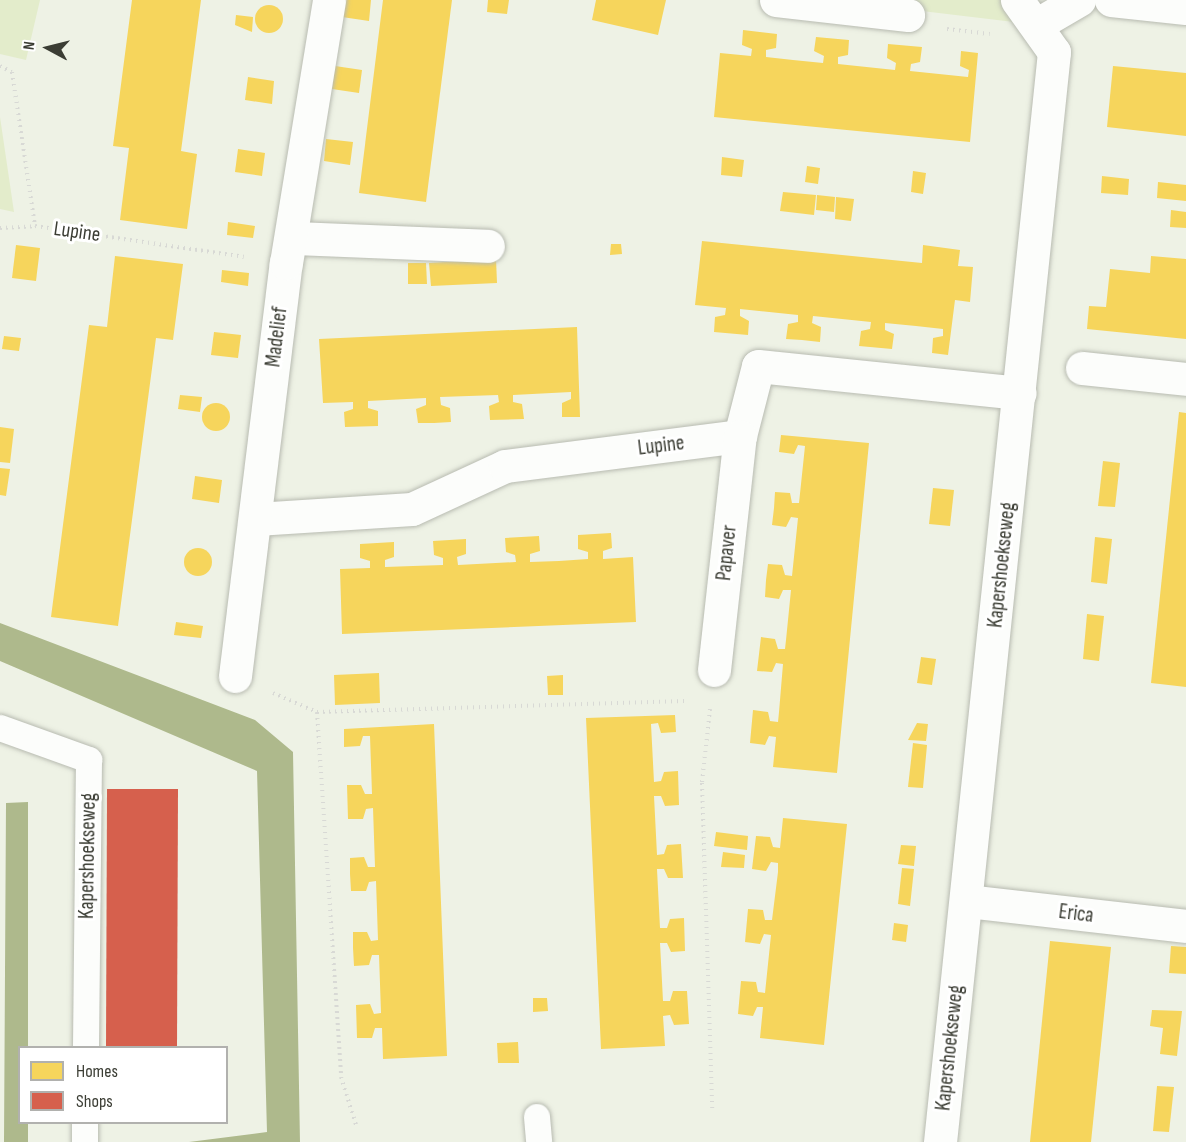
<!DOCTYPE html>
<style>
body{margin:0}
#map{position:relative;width:1186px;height:1142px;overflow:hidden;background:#eef2e5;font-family:"Sofia Sans Condensed",sans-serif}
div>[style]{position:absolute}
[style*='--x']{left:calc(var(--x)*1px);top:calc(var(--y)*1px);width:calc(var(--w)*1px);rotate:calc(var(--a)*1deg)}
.green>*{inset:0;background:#e3eccb}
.water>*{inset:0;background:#aeb98c}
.homes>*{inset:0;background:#f6d55c}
.round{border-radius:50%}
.shops>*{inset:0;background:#d6604d}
.path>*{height:4px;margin-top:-2px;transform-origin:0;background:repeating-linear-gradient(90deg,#d8d9d5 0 1.5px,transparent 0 6px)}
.roads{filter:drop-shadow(0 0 2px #b8bbb1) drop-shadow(0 0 2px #b8bbb1)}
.lane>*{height:26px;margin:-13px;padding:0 13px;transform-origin:13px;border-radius:13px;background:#fcfdfb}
.street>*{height:33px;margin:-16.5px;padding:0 16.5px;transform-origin:16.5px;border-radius:16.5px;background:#fcfdfb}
span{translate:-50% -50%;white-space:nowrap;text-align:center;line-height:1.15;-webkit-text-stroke:6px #fff;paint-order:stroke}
.street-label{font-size:21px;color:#3b3d34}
.legend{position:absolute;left:18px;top:1046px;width:210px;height:78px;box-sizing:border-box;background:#fff;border:2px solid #b1b1ae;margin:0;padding:8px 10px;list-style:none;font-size:18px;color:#3b3d34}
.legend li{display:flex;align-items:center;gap:12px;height:30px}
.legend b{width:30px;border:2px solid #b1b1ae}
.north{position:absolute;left:18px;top:18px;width:60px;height:60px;-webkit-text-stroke:4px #fff;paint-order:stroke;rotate:277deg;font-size:16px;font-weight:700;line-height:24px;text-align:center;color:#3b3d34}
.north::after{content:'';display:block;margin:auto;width:21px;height:27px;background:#3b3d34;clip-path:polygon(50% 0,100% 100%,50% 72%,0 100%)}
</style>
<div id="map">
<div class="green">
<div style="clip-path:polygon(0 0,40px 0,26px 60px,0 54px)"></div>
<div style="clip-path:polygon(916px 0,1008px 0,1022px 23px,922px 11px)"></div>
<div style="clip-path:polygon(0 117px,14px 212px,0 209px)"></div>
</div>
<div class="water">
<div style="clip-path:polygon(0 623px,255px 720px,293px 752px,300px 1142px,189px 1142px,267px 1132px,257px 771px,0 661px)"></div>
<div style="clip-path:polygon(28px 802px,28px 1047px,20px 1048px,20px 1122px,28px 1123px,28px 1142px,4px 1142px,6px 803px)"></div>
</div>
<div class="homes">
<div style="clip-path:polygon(132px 0,201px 0,181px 151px,197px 154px,187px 229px,120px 220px,129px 148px,113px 146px)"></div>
<div style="clip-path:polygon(344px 0,371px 0,369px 21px,342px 17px)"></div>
<div style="clip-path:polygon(383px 0,452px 0,426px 202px,359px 193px)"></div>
<div style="clip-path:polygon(488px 0,509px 0,507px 14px,487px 12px)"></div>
<div style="clip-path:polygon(596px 0,666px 0,658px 35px,592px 20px)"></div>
<div class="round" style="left:255px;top:5px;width:28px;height:28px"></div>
<div style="clip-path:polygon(236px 15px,253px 17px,252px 32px,235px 25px)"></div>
<div style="clip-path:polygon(743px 30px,777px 34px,776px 48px,766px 50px,766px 57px,793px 60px,823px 63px,824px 56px,814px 51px,816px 37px,849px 40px,848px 55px,838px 57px,838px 64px,895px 70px,896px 63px,887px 58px,888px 44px,922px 47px,920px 62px,911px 64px,910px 71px,968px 77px,969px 70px,960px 66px,961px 51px,978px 53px,970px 142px,714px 117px,720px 53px,751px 56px,752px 49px,742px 45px)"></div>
<div style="clip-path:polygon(335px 66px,362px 70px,359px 93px,332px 89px)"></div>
<div style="clip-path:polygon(1113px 66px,1186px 73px,1186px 136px,1107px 127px)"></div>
<div style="clip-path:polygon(248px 77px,274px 81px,272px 104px,245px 100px)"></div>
<div style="clip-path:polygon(326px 139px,353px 142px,350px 165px,324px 161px)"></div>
<div style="clip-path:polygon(238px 149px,265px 153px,262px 176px,235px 172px)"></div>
<div style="clip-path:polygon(722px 157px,744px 160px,742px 177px,721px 175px)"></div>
<div style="clip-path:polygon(807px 166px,820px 168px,818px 184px,805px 182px)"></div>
<div style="clip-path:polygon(913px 171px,926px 173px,923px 194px,911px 192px)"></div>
<div style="clip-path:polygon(1102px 176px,1129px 179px,1128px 195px,1101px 193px)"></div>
<div style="clip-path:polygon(1158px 182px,1186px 185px,1186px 201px,1157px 198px)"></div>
<div style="clip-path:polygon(783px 192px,816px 195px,814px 215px,780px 211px)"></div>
<div style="clip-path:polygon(817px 195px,835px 197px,834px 212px,816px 210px)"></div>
<div style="clip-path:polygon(836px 197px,854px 199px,851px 221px,835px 219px)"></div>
<div style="clip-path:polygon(1171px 210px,1186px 212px,1186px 228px,1170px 227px)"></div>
<div style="clip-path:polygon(228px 222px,255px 226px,253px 238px,227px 235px)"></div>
<div style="clip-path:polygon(702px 241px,922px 263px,923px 245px,960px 250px,958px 266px,973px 267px,970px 302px,955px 300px,948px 355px,932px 353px,933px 338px,943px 336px,943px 329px,916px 326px,885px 323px,885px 330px,894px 334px,892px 349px,859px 346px,861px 331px,870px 329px,871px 322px,813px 316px,812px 323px,821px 327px,820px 342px,802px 340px,786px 339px,788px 324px,798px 322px,798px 315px,740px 309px,740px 316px,749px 321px,748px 335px,714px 332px,715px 317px,725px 315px,726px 308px,695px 305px)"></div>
<div style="clip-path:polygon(611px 244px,621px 244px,622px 254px,610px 255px)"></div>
<div style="clip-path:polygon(16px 245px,40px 248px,36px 281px,12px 278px)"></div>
<div style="clip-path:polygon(115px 256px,183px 264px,173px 340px,156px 338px,118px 626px,51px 617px,89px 325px,107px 327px)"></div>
<div style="clip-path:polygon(1151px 256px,1186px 259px,1186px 339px,1087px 329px,1089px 306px,1106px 307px,1110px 269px,1150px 273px)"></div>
<div style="clip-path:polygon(496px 259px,497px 283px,431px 286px,429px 263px)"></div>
<div style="clip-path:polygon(408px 263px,426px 263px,427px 284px,408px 284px)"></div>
<div style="clip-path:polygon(222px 270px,249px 273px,248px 286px,221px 282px)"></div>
<div style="clip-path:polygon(577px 327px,580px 417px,562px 417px,562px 403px,571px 399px,571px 392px,513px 395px,513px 402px,522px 404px,524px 419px,490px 420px,489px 406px,499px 402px,498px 395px,440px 397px,441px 405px,450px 408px,451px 422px,434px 423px,418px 423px,416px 409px,426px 405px,426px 398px,368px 401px,368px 408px,378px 411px,378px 426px,345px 427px,344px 412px,353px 409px,353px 402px,323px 403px,319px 339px)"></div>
<div style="clip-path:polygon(214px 332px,241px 335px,238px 358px,211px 355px)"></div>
<div style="clip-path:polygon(4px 336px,21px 338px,19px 351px,2px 349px)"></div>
<div style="clip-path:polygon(180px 395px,202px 397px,200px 412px,178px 409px)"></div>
<div class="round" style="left:202px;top:403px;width:28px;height:28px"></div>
<div style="clip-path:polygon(1179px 412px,1186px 413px,1186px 687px,1151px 683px)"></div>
<div style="clip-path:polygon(0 427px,14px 429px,10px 463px,0 462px)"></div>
<div style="clip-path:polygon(781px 435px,869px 443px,837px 773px,773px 767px,776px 737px,769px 736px,765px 745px,750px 743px,753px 710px,768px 712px,770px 721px,778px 722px,779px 712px,783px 664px,776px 663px,772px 672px,757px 671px,761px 637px,775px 639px,778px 649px,785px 649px,786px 640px,791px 590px,783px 590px,779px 599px,765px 597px,766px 580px,768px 564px,782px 565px,785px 575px,792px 576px,798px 518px,791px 517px,786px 527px,772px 525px,774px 508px,775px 492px,790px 493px,792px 503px,799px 503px,805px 446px,798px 445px,794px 454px,779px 452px)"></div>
<div style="clip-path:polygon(1103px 461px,1120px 463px,1115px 507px,1098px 506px)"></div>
<div style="clip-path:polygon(0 468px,10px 469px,6px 496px,0 495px)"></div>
<div style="clip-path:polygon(195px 476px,222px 480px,219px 503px,192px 499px)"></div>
<div style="clip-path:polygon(933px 488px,954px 490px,950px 526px,929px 524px)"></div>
<div style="clip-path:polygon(611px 533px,612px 548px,603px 551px,603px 559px,633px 557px,636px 622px,342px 634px,340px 569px,370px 568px,370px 561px,360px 558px,360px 544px,394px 542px,394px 557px,385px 560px,385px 567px,413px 566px,443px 565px,443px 558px,434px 555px,433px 541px,466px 539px,466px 554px,457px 557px,458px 565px,516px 562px,515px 555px,506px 552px,505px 538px,539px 536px,540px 551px,530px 554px,530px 562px,559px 561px,588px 559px,588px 552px,578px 549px,578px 535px)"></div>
<div style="clip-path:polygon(1095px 537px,1112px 539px,1107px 584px,1091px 582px)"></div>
<div class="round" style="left:184px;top:548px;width:28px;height:28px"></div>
<div style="clip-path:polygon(1087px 614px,1104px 616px,1099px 661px,1083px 659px)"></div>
<div style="clip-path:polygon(176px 622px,203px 626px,201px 638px,174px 635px)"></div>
<div style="clip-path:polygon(921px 657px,936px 659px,932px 685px,917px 683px)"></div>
<div style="clip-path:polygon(379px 673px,380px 703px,335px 705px,334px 675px)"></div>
<div style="clip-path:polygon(563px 675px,563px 695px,548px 695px,547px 676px)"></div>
<div style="clip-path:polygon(675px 715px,676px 732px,661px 733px,658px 723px,651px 724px,654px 782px,661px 781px,664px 772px,678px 771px,679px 805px,665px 806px,661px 796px,654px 796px,657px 855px,664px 854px,667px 845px,681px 844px,683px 878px,668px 878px,664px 869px,657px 869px,660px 928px,667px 928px,670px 919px,684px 918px,685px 951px,671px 952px,667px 943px,660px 943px,663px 1001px,670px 1001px,673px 991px,687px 991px,689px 1024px,674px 1025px,670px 1015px,663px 1016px,665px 1046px,601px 1049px,586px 718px)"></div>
<div style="clip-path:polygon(917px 723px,928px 724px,926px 741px,908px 740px)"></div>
<div style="clip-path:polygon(434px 724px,447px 1056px,383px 1059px,382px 1028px,375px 1028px,372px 1038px,357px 1038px,356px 1005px,370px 1004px,374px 1014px,381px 1013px,379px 955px,372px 955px,369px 965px,354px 966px,353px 948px,353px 932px,367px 932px,371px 941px,378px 940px,376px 881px,369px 882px,366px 891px,351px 891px,350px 874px,350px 858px,364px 857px,368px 867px,375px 867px,373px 808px,366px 809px,363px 819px,348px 819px,347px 785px,361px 785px,365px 794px,372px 794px,370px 736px,363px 736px,360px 746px,344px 747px,344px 729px)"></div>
<div style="clip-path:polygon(913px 743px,927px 745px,923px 788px,908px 787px)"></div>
<div style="clip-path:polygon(783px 818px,847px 824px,824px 1045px,760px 1038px,763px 1007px,757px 1007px,753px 1016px,738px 1014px,741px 981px,756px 982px,758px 992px,765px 993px,771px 935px,764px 934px,760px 944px,745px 942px,748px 909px,763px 910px,765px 920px,772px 920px,778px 872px,778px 863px,771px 862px,766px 871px,752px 869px,756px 836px,770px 837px,773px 847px,780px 848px)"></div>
<div style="clip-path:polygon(716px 832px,748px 836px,747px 850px,714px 846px)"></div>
<div style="clip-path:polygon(901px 845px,916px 846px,914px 866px,898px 864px)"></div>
<div style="clip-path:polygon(723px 852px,745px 855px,744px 868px,721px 867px)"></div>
<div style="clip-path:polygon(902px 868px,914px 869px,910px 906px,898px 904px)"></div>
<div style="clip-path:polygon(894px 923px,908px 925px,906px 942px,892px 940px)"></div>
<div style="clip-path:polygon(1050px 941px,1111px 947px,1091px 1142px,1030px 1142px)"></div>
<div style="clip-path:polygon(1171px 946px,1186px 947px,1186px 974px,1169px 973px)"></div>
<div style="clip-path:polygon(533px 998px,547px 998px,548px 1011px,533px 1012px)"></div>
<div style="clip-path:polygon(1152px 1010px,1182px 1011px,1177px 1056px,1160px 1054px,1163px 1028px,1150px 1026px)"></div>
<div style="clip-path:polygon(518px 1042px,519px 1063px,498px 1063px,497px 1043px)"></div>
<div style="clip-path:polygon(1157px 1086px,1174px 1087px,1169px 1132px,1153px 1131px)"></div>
</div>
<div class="shops">
<div style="clip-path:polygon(107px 789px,178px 789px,177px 1048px,106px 1048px)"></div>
</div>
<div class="path">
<div style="--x:947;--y:29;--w:43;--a:6.6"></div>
<div style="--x:0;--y:66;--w:13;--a:27"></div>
<div style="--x:12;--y:72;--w:156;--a:81.5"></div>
<div style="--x:35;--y:226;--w:211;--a:8.4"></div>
<div style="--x:0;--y:228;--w:35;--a:-3"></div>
<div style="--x:273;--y:693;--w:48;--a:23.4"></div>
<div style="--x:317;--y:712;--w:366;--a:86.2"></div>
<div style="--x:341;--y:1077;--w:50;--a:72.6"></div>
<div style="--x:710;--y:709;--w:74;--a:96.2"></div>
<div style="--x:702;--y:783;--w:326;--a:88.2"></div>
<div style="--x:317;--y:712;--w:368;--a:-1.7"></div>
</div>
<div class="roads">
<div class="lane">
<div style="--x:0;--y:728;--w:95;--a:19.8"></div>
<div style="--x:89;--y:760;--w:288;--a:90.6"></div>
<div style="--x:537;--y:1117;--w:25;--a:85"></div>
<div style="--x:85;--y:1142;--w:20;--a:-90"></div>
</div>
<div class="street">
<div style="--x:776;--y:0;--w:133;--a:6.5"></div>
<div style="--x:1111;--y:0;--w:75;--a:6.1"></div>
<div style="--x:1036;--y:25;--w:50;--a:-30.2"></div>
<div style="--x:293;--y:238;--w:195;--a:2.3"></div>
<div style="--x:1082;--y:368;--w:105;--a:6"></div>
<div style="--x:256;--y:519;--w:156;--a:-3.7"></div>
<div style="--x:412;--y:509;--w:102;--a:-24.8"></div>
<div style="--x:505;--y:466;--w:237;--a:-7.3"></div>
<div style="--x:740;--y:436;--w:72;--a:-75.6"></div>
<div style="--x:758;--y:366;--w:263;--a:5.9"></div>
<div style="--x:714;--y:670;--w:235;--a:-83.7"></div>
<div style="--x:235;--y:676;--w:416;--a:-83"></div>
<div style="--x:286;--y:263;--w:266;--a:-80.7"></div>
<div style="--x:967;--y:901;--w:220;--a:6.5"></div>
<div style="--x:940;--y:1142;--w:1096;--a:-84.03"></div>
<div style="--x:1054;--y:52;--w:64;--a:-125.4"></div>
</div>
</div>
<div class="street-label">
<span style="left:77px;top:232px;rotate:8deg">Lupine</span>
<span style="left:277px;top:337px;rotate:-83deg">Madelief</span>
<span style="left:661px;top:446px;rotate:-7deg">Lupine</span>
<span style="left:727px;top:553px;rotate:-84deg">Papaver</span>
<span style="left:1002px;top:565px;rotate:-84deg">Kapershoekseweg</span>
<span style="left:88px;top:856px;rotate:-89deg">Kapershoekseweg</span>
<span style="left:1076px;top:914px;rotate:7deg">Erica</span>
<span style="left:950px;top:1048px;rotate:-84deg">Kapershoekseweg</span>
</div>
<ul class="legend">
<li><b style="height:16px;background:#f6d55c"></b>Homes</li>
<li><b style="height:16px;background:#d6604d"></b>Shops</li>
</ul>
<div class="north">N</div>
</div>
